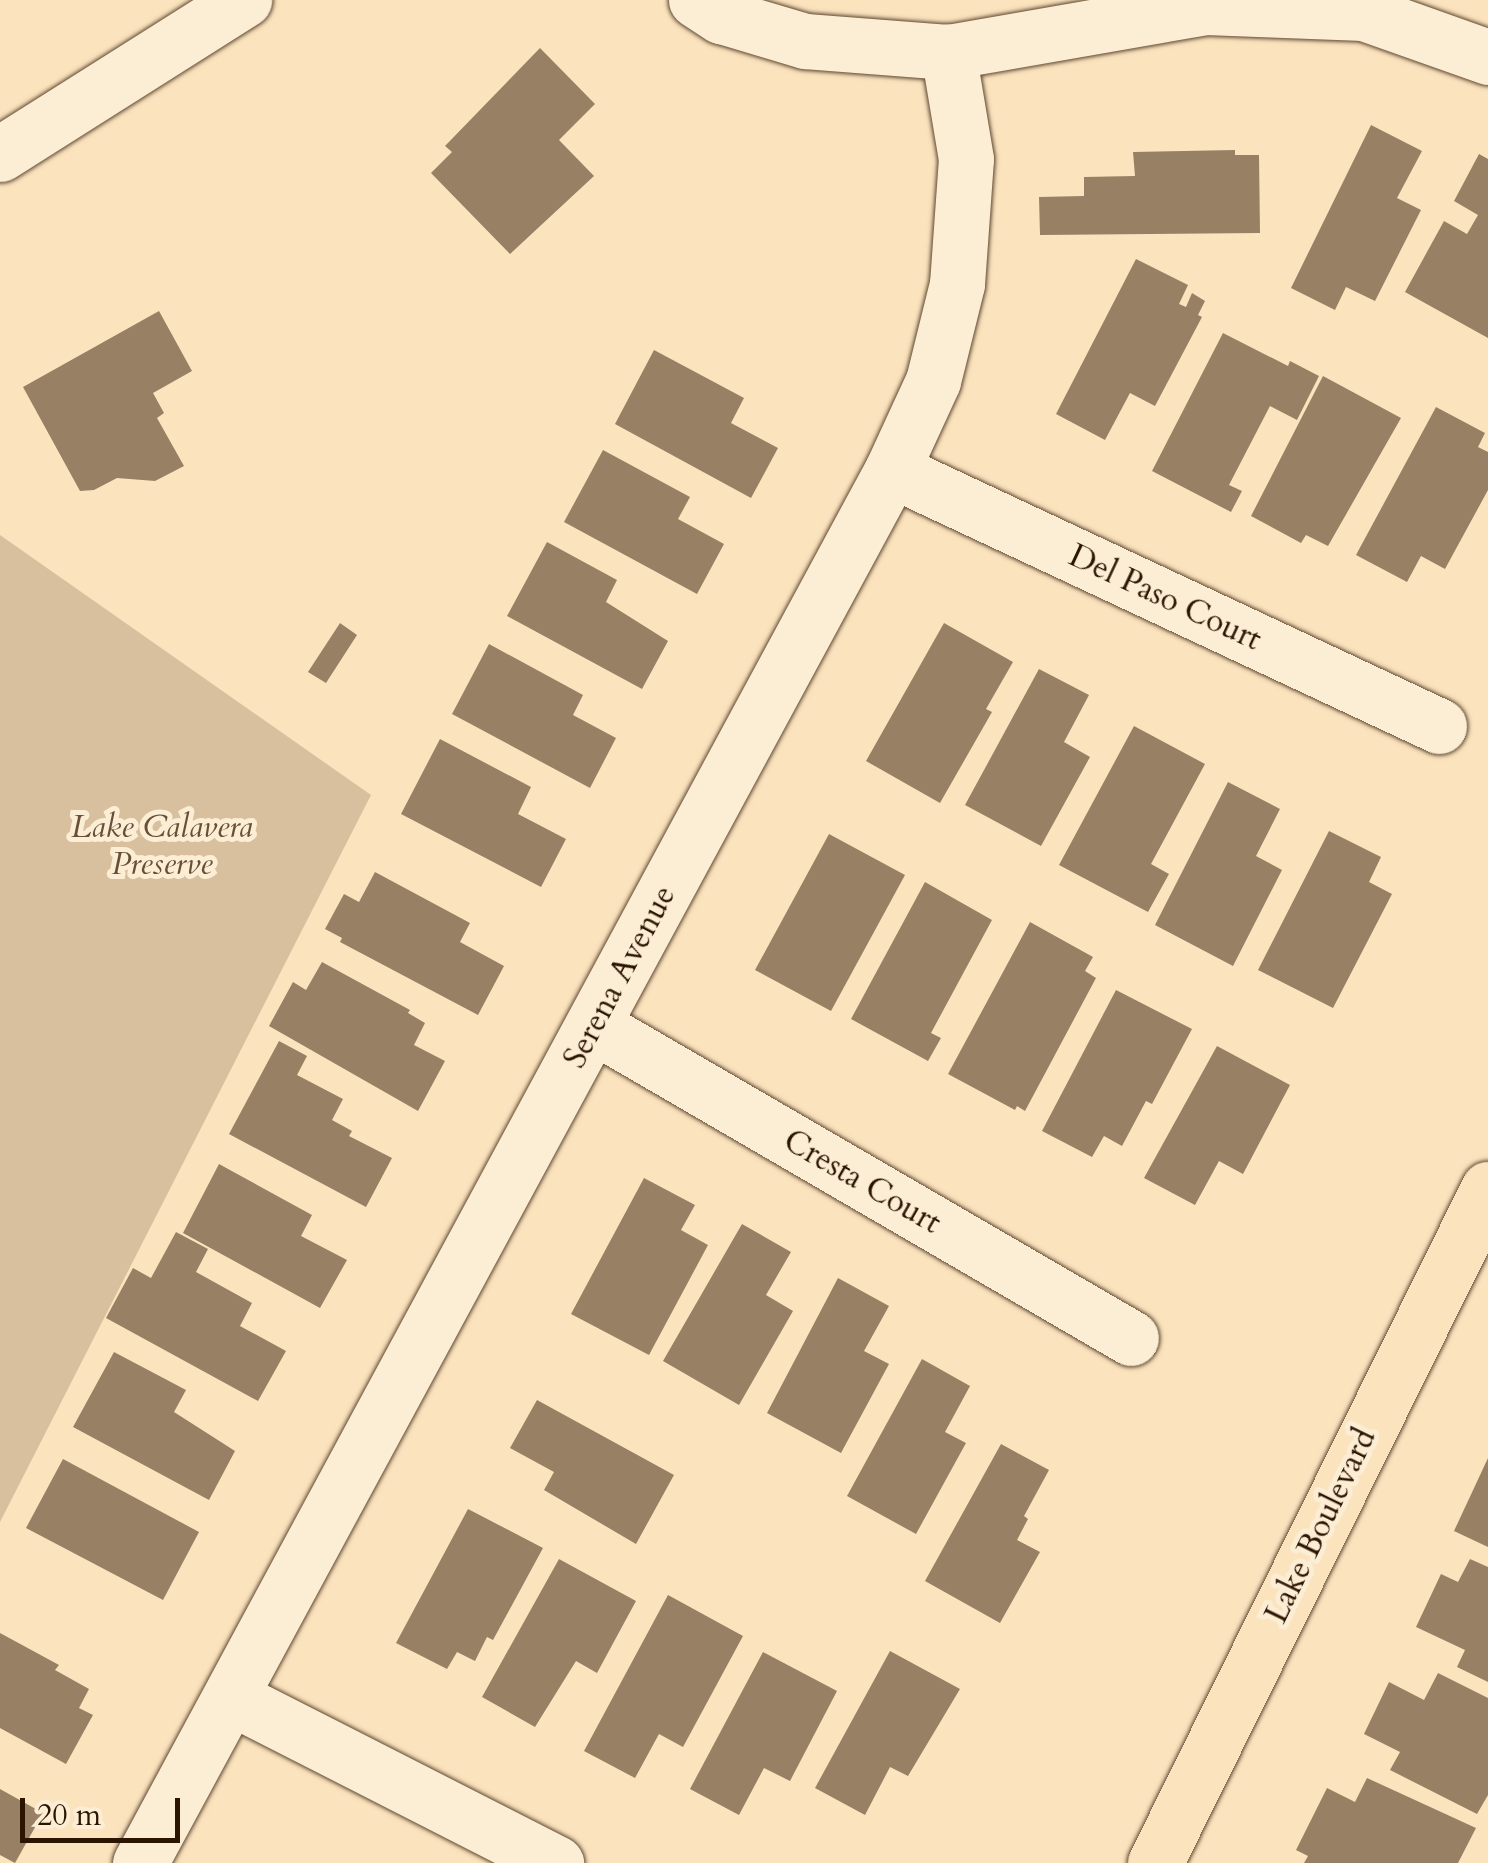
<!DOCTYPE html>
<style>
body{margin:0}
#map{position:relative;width:1488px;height:1863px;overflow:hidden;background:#fbe3be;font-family:Cardo,serif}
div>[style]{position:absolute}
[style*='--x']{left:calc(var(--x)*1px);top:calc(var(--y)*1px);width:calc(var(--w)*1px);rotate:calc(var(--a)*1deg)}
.green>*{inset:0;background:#d8c09e}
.building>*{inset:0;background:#978063}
.roads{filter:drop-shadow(0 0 2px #5f4830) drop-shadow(0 0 2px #5f4830)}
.minor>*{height:55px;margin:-27.5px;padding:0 27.5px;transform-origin:27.5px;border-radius:27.5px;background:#fcedd5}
.major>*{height:55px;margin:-27.5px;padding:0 27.5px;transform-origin:27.5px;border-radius:27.5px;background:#fbe3be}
span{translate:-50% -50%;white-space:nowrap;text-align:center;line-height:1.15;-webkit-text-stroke:10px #fcedd5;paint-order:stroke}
.street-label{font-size:32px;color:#2b1400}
.park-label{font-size:32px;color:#685037;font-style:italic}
.scale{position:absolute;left:20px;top:1798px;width:160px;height:45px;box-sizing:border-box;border:5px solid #2b1400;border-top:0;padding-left:12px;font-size:30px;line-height:35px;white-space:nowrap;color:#2b1400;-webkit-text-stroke:8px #fcedd5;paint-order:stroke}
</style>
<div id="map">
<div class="green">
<div style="clip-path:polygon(0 535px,371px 795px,0 1522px)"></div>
</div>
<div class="building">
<div style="clip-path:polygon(540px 48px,595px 104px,559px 140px,594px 176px,510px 254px,431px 173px,452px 152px,445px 146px)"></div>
<div style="clip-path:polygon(1371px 125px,1422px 151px,1397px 198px,1421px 210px,1375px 301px,1346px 287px,1335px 310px,1291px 288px)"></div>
<div style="clip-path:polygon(1235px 150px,1235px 155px,1259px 155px,1260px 233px,1040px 235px,1039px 197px,1084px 196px,1084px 177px,1135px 176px,1133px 152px)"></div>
<div style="clip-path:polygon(1479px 154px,1488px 159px,1488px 338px,1405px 292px,1444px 221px,1467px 234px,1478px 215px,1454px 201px)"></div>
<div style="clip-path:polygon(1136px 259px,1188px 285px,1179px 304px,1186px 307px,1192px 293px,1205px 301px,1198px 315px,1202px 317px,1155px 406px,1130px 393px,1105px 440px,1056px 414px)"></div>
<div style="clip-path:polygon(159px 311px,192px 371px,153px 393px,164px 413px,157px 418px,184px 466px,155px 481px,117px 478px,94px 490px,80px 491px,23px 387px)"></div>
<div style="clip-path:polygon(1223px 333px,1288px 366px,1290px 361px,1319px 376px,1297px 420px,1270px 406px,1229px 485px,1242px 491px,1231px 512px,1152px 471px)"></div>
<div style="clip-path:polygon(654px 350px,744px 398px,731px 423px,778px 448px,751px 498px,615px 424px)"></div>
<div style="clip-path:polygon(1323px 376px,1401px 418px,1328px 546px,1306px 535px,1301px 543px,1251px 516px)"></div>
<div style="clip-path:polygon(1436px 407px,1485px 433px,1478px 447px,1488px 452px,1488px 490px,1445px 569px,1421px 556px,1407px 582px,1356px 555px)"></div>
<div style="clip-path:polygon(603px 450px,690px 497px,678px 519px,724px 544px,697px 594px,564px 522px)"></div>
<div style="clip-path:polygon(547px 542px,617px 580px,606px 602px,668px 641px,642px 689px,507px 616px)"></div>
<div style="clip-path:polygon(340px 623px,357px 635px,326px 683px,308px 672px)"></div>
<div style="clip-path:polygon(944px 623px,1013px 662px,986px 709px,992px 712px,940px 803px,866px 761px)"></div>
<div style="clip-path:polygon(489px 644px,583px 695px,573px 715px,616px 738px,590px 788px,452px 714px)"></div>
<div style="clip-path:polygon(1039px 669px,1089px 695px,1064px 742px,1090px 757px,1041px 846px,965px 805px)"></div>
<div style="clip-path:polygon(1134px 726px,1205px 764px,1151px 864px,1169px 874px,1148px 912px,1059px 865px)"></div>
<div style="clip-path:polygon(440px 739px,531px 787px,518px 814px,566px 839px,541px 887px,401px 814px)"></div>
<div style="clip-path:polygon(1228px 782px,1280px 809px,1256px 856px,1282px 870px,1233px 966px,1155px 925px)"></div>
<div style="clip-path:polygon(1329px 831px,1381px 857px,1369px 882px,1392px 894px,1333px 1008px,1258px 970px)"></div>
<div style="clip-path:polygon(829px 834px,905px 875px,831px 1011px,755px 970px)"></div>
<div style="clip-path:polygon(375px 872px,470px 923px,460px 942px,504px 966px,478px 1015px,340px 942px,342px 938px,325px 929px,344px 894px,359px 902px)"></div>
<div style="clip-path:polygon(925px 882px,992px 920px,931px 1033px,941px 1038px,928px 1061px,851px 1019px)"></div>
<div style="clip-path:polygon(1030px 922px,1093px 957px,1085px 971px,1096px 978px,1025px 1111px,1017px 1106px,1015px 1110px,948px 1074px)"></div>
<div style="clip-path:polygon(322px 962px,410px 1010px,408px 1013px,425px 1023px,414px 1045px,445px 1061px,418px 1111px,269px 1026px,293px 982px,306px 990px)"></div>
<div style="clip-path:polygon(1116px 990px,1192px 1029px,1152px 1104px,1146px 1101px,1122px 1146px,1104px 1136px,1092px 1157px,1042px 1131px)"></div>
<div style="clip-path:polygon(279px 1041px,307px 1056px,297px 1075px,343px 1099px,332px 1120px,352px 1131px,349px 1136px,392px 1158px,366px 1207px,229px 1134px)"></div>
<div style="clip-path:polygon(1217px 1046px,1290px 1085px,1243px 1174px,1219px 1161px,1195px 1205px,1144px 1178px)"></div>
<div style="clip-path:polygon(219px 1164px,312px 1215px,301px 1236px,347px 1260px,320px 1308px,183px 1233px)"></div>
<div style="clip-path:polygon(644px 1178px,695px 1205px,681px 1230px,708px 1245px,649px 1355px,571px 1314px)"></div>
<div style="clip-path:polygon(742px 1224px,791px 1252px,766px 1295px,793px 1311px,739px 1405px,663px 1361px)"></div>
<div style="clip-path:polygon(176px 1232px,208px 1249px,196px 1272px,252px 1303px,240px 1326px,286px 1351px,258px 1401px,106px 1318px,133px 1268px,151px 1278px)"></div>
<div style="clip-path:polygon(838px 1278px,889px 1306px,864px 1351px,889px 1364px,841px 1453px,767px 1413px)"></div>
<div style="clip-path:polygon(114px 1352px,186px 1390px,174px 1412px,235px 1451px,209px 1500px,73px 1427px)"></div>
<div style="clip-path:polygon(922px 1359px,970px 1386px,945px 1432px,966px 1443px,916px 1534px,847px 1496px)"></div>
<div style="clip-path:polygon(537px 1400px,674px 1475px,636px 1544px,544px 1490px,554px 1472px,510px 1448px)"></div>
<div style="clip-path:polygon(1001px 1444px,1049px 1470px,1024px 1516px,1028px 1519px,1017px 1540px,1040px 1552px,1000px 1623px,925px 1581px)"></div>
<div style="clip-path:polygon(1488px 1458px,1488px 1547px,1454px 1531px)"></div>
<div style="clip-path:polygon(63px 1459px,199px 1532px,163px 1600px,26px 1528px)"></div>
<div style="clip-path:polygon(468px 1509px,543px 1548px,493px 1640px,487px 1637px,475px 1661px,457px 1652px,447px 1669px,396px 1643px)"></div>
<div style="clip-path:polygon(559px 1559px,636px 1601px,597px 1673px,576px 1661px,535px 1727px,482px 1697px)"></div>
<div style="clip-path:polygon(1470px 1559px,1488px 1567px,1488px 1682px,1457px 1667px,1465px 1650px,1416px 1627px,1441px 1574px,1458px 1582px)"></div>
<div style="clip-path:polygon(668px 1595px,743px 1636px,683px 1747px,659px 1734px,635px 1778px,584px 1751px)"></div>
<div style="clip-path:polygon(0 1633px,59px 1665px,55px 1670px,89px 1689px,79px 1708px,93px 1715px,66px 1764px,0 1728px)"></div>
<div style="clip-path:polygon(890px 1651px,960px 1689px,908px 1776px,890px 1767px,865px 1815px,815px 1788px)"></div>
<div style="clip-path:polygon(763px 1652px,837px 1691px,790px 1781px,764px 1768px,739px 1815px,690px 1789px)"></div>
<div style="clip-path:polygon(1438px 1673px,1488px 1698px,1488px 1795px,1477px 1814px,1390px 1770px,1400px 1752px,1364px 1734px,1389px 1682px,1424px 1700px)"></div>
<div style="clip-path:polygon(1367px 1778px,1476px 1828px,1458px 1863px,1304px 1863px,1308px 1856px,1296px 1850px,1327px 1788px,1355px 1802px)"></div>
<div style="clip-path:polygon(0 1789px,43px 1813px,15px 1863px,0 1855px)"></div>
</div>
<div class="roads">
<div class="minor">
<div style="--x:696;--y:0;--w:30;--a:33"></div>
<div style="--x:721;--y:16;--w:88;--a:16.6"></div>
<div style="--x:805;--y:41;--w:143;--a:4.4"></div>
<div style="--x:948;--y:52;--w:261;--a:-9.9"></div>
<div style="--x:1205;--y:7;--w:159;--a:2.2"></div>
<div style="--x:1364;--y:13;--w:132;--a:19.5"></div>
<div style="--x:0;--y:154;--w:289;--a:-32.3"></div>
<div style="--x:892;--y:470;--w:604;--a:25.08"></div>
<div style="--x:594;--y:1026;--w:621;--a:30.16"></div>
<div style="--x:232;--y:1698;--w:364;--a:27"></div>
<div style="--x:140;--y:1863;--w:1583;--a:-61.64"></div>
<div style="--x:892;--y:470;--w:98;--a:-65.3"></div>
<div style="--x:933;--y:381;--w:100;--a:-76.1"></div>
<div style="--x:957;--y:284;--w:125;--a:-85.9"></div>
<div style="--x:966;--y:159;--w:109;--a:-99.5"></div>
</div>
<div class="major">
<div style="--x:1155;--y:1863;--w:752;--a:-63.71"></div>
</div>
</div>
<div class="street-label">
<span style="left:1165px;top:598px;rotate:25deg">Del Paso Court</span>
<span style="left:620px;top:977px;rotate:-62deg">Serena Avenue</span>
<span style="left:862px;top:1182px;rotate:30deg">Cresta Court</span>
<span style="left:1321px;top:1526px;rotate:-64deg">Lake Boulevard</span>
</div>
<div class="park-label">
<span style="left:162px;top:846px">Lake Calavera<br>Preserve</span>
</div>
<div class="scale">20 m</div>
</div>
